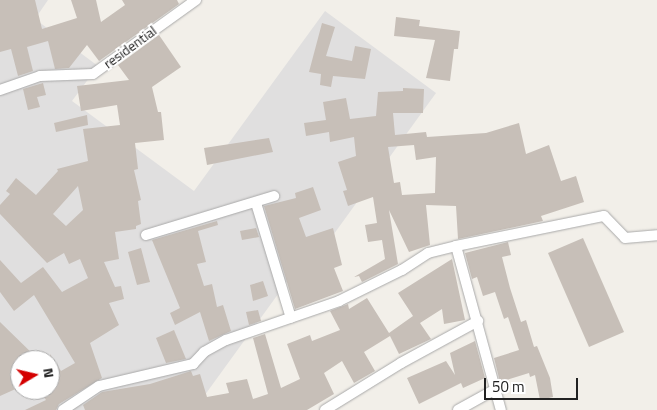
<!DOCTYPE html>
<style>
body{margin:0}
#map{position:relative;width:657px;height:410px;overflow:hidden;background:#f2efe9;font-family:"Titillium Web",sans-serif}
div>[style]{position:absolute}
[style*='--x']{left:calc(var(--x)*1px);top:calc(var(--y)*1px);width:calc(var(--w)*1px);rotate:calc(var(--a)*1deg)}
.residential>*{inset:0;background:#e0dfdf}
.building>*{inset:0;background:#c7bfb8}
.roads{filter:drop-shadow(0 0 1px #a9a9a9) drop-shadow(0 0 1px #a9a9a9)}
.street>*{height:10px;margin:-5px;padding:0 5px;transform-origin:5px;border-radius:5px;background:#fff}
span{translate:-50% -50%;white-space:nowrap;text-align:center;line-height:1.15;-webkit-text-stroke:4px #fff;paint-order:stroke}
.street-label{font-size:14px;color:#222}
.north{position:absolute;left:10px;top:350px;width:50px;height:50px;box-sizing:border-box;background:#fff;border:1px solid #a7a7a7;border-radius:50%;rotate:81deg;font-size:14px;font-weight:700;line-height:20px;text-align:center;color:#222}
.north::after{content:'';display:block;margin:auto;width:18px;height:22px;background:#d40000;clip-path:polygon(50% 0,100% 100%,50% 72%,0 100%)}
.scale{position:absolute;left:484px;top:378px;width:94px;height:22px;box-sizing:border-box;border:2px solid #222;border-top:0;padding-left:6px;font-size:15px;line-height:18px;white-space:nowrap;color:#222;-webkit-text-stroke:4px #fff;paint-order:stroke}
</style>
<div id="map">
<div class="residential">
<div style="clip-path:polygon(evenodd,0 0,48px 0,35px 19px,98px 66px,72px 101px,194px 191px,325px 11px,436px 93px,297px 285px,289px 279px,194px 410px,0 410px,0 0,20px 360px,50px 360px,50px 390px,20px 390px,20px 360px)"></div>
</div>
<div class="building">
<div style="clip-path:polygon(0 0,35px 0,42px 29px,77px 18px,71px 0,96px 0,101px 22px,125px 5px,122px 0,177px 0,179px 4px,99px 61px,87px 45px,69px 68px,55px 69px,48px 41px,27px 47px,33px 71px,18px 76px,11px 49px,0 52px)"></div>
<div style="clip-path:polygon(396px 17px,420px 20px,419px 26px,460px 31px,458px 49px,454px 49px,450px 81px,426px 78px,435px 40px,394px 36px)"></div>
<div style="clip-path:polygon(322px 23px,335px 27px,326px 56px,352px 61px,355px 46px,371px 49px,365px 79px,333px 76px,331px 87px,320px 85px,321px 74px,309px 72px)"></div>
<div style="clip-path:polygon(evenodd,159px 35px,181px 67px,152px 87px,158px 112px,161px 112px,164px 140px,135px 143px,138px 169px,134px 170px,141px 200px,138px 201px,141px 224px,136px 226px,136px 229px,115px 232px,119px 259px,104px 262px,115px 287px,121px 286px,124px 299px,109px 303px,119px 325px,90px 343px,102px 378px,59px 404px,56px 410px,25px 410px,46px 400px,39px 390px,50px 390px,50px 354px,61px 371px,75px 363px,34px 295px,14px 311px,0 292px,0 260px,21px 283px,43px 267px,62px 292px,88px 278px,80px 259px,69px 264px,64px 253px,47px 263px,0 214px,0 205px,10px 194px,6px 191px,16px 178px,36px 195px,58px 171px,57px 169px,88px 161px,83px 129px,120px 125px,117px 105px,81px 111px,77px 86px,129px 80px,118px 65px,159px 35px,78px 186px,83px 210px,66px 226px,53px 214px,78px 186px)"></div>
<div style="clip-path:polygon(43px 83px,46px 95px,37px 97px,40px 107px,28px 110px,23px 89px)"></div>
<div style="clip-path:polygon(evenodd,403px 88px,424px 89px,423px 113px,393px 113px,395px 135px,426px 132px,427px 137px,486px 133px,519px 123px,526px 154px,549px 145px,561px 181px,576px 176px,584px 202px,541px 216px,543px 221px,458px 239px,456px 206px,426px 205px,430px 245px,409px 252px,389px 210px,398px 264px,362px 282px,359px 276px,354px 277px,385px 259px,382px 240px,368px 242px,365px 225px,377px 223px,373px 197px,348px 206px,343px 191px,347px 190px,338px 162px,356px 156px,354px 137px,330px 142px,329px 132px,306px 136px,304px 123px,326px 120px,323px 102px,346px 98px,350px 119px,376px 116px,378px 92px,403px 91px,403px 88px,414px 145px,416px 160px,436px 157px,435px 193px,402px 195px,400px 182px,394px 183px,388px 147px,414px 145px)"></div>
<div style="clip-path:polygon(87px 115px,88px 125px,56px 132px,54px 123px)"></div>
<div style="clip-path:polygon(269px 138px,273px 152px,207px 165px,204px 148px)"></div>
<div style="clip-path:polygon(313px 187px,321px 210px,299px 218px,306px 237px,333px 228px,342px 265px,334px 268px,343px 291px,295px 309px,264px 206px,296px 198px,295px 193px)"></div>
<div style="clip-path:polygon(217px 221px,218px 225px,198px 231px,206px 262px,197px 264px,204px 286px,212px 284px,217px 307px,223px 305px,231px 331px,209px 341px,200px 312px,175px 325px,170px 313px,180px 308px,152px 240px)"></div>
<div style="clip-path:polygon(256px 228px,259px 237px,242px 240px,240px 231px)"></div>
<div style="clip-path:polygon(583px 238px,624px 332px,589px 347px,548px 253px)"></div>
<div style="clip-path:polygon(508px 242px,511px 255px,502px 257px,510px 288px,521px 322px,526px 320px,534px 347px,537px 346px,550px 378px,553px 397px,540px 400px,535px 375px,530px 377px,529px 373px,500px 382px,494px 358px,519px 350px,508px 317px,504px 319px,495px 292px,483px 296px,477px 277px,472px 279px,465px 253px)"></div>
<div style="clip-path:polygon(141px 248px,150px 282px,137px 285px,128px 252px)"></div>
<div style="clip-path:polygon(452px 259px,465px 320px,444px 324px,442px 309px,420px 323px,431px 339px,399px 354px,390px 336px,364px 352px,375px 371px,354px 383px,342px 361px,324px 373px,334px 394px,307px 410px,85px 410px,83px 405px,102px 392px,150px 384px,191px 371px,193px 376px,200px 374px,207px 397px,229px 393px,226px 383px,247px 379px,253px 399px,268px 394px,253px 338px,265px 334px,281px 388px,300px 379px,287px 344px,310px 335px,312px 341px,340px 330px,330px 311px,348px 304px,349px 309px,367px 298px,389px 333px,413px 316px,398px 293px)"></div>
<div style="clip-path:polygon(263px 281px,268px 296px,253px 301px,250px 285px)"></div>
<div style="clip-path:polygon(258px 310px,261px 321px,249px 325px,246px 312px)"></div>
<div style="clip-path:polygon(0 322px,39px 360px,20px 360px,20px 387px,0 396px)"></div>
<div style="clip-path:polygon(174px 330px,186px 359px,166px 363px,156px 338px)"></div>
<div style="clip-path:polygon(475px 341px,485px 378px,463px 388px,461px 383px,419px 404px,407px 378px,446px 361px,455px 375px,450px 353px)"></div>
</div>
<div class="roads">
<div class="street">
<div style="--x:0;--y:90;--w:42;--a:-19.3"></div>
<div style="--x:40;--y:76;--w:53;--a:-2.2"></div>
<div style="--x:93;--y:74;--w:127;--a:-35.7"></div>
<div style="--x:256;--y:203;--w:120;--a:73.1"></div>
<div style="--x:146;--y:235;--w:134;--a:-16.9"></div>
<div style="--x:456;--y:246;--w:151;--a:-11.5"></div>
<div style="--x:604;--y:216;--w:30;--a:46"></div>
<div style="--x:625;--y:238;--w:32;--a:-5"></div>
<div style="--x:63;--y:410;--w:43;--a:-33.7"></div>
<div style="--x:99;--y:386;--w:97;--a:-13.2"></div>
<div style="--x:193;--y:364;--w:16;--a:-47"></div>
<div style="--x:204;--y:352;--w:25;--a:-29"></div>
<div style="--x:226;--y:340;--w:120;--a:-19"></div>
<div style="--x:339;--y:301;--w:70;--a:-26.2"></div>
<div style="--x:402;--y:270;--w:31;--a:-33"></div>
<div style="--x:428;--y:253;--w:29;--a:-14"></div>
<div style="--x:456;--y:246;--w:170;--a:74.7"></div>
<div style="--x:325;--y:410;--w:89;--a:-31.7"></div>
<div style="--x:401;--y:363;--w:88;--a:-28.6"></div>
<div style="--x:458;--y:410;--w:43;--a:-28.9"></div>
</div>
</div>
<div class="street-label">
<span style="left:130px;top:47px;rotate:-36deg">residential</span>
</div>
<div class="north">N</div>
<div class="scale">50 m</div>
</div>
